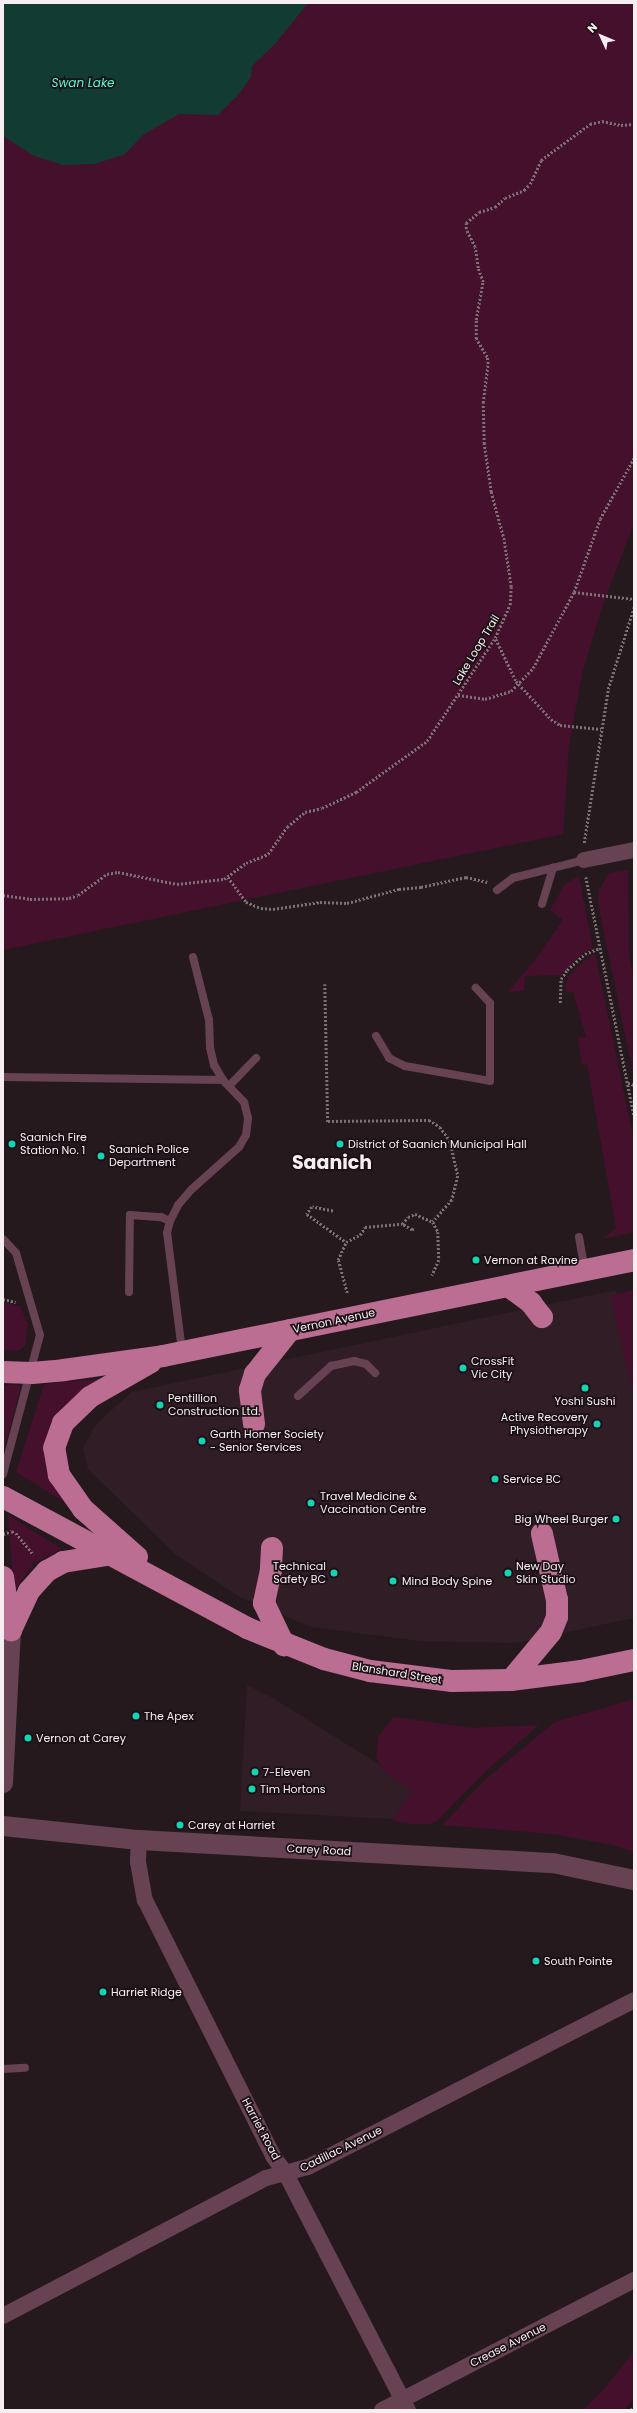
<!DOCTYPE html>
<style>
body{margin:0}
#map{position:relative;width:637px;height:2413px;overflow:hidden;background:#25191e;font-family:Poppins,sans-serif}
div>[style]{position:absolute}
[style*='--x']{left:calc(var(--x)*1px);top:calc(var(--y)*1px);width:calc(var(--w)*1px);rotate:calc(var(--a)*1deg)}
.built>*{inset:0;background:#301d26}
.green>*{inset:0;background:#45102c}
.water>*{inset:0;background:#123b32}
.path>*{height:2.5px;margin-top:-1.25px;transform-origin:0;background:repeating-linear-gradient(90deg,#7c7175 0 2px,transparent 0 4px)}
.service>*{height:8px;margin:-4px;padding:0 4px;transform-origin:4px;border-radius:4px;background:#664252}
.minor>*{height:16px;margin:-8px;padding:0 8px;transform-origin:8px;border-radius:8px;background:#664252}
.tertiary>*{height:20px;margin:-10px;padding:0 10px;transform-origin:10px;border-radius:10px;background:#664252}
.trunk>*{height:22px;margin:-11px;padding:0 11px;transform-origin:11px;border-radius:11px;background:#bc6d92}
.dots>*{width:11px;height:11px;translate:-50% -50%;box-sizing:border-box;border:2px solid #1b1015;border-radius:50%}
span{translate:-50% -50%;white-space:nowrap;text-align:center;line-height:1.15;-webkit-text-stroke:3.5px #1b1015;paint-order:stroke}
.street-label{font-size:11px;color:#f7eef1}
.poi-label{font-size:11px;color:#f7eef1}
.left{translate:0 -50%;text-align:left}
.right{translate:-100% -50%;text-align:right}
.water-label{font-size:12px;color:#50feda;font-style:italic}
.town-label{font-size:19px;color:#f7eef1;font-weight:700}
.frame{position:absolute;inset:0;border:4px solid #f7eef1;pointer-events:none}
.north{position:absolute;left:581px;top:16px;width:40px;height:40px;-webkit-text-stroke:3px #1b1015;paint-order:stroke;rotate:314deg;font-size:11px;font-weight:700;line-height:16px;text-align:center;color:#f7eef1}
.north::after{content:'';display:block;margin:auto;width:14px;height:18px;background:#f7eef1;clip-path:polygon(50% 0,100% 100%,50% 72%,0 100%)}
</style>
<div id="map">
<div class="built">
<div style="clip-path:polygon(616px 1290px,634px 1377px,634px 1618px,515px 1643px,421px 1641px,311px 1627px,240px 1597px,174px 1553px,88px 1469px,83px 1447px,97px 1423px,132px 1392px)"></div>
<div style="clip-path:polygon(247px 1685px,271px 1697px,436px 1800px,430px 1821px,240px 1811px)"></div>
</div>
<div class="green">
<div style="clip-path:polygon(3px 3px,634px 3px,634px 523px,600px 613px,582px 674px,569px 746px,563px 834px,3px 950px)"></div>
<div style="clip-path:polygon(628px 870px,629px 956px,634px 980px,634px 1078px,598px 903px,599px 890px,609px 873px)"></div>
<div style="clip-path:polygon(579px 876px,593px 949px,583px 953px,561px 975px,525px 976px,524px 991px,508px 992px,539px 955px,563px 920px,550px 910px,565px 884px)"></div>
<div style="clip-path:polygon(595px 953px,634px 1141px,634px 1232px,603px 1239px,616px 1228px,587px 1064px,582px 1065px,578px 1038px,586px 1037px,573px 992px,566px 993px,565px 986px,569px 976px,578px 966px)"></div>
<div style="clip-path:polygon(634px 1290px,634px 1399px,610px 1296px)"></div>
<div style="clip-path:polygon(3px 1302px,20px 1306px,28px 1324px,25px 1346px,18px 1351px,3px 1350px)"></div>
<div style="clip-path:polygon(101px 1379px,52px 1423px,74px 1508px,16px 1472px,44px 1384px)"></div>
<div style="clip-path:polygon(3px 1385px,20px 1385px,20px 1389px,3px 1455px)"></div>
<div style="clip-path:polygon(8px 1515px,62px 1549px,34px 1563px,14px 1591px)"></div>
<div style="clip-path:polygon(634px 1699px,634px 1852px,612px 1845px,553px 1834px,442px 1825px,488px 1777px,555px 1722px)"></div>
<div style="clip-path:polygon(394px 1717px,473px 1728px,539px 1725px,487px 1770px,437px 1821px,429px 1824px,411px 1824px,392px 1821px,412px 1791px,384px 1771px,376px 1757px,378px 1737px)"></div>
<div style="clip-path:polygon(634px 2352px,634px 2399px,625px 2409px,583px 2410px,603px 2390px)"></div>
</div>
<div class="water">
<div style="clip-path:polygon(3px 3px,308px 3px,275px 44px,252px 66px,251px 77px,239px 94px,218px 115px,179px 114px,143px 135px,125px 154px,95px 164px,63px 165px,34px 156px,3px 136px)"></div>
</div>
<div class="path">
<div style="--x:574;--y:592;--w:60;--a:6.7"></div>
<div style="--x:496;--y:639;--w:47;--a:64.5"></div>
<div style="--x:516;--y:681;--w:52;--a:47.4"></div>
<div style="--x:551;--y:719;--w:11;--a:34"></div>
<div style="--x:560;--y:725;--w:41;--a:5.6"></div>
<div style="--x:458;--y:695;--w:27;--a:8"></div>
<div style="--x:485;--y:699;--w:27;--a:-17"></div>
<div style="--x:511;--y:691;--w:32;--a:-46"></div>
<div style="--x:533;--y:668;--w:86;--a:-61.7"></div>
<div style="--x:574;--y:592;--w:77;--a:-70.4"></div>
<div style="--x:600;--y:519;--w:70;--a:-60.9"></div>
<div style="--x:584;--y:843;--w:156;--a:-81.1"></div>
<div style="--x:608;--y:689;--w:86;--a:-72.4"></div>
<div style="--x:228;--y:877;--w:31;--a:54"></div>
<div style="--x:246;--y:902;--w:16;--a:22"></div>
<div style="--x:261;--y:908;--w:12;--a:5"></div>
<div style="--x:273;--y:909;--w:48;--a:-8.5"></div>
<div style="--x:320;--y:902;--w:27;--a:2"></div>
<div style="--x:347;--y:903;--w:54;--a:-15.1"></div>
<div style="--x:399;--y:889;--w:22;--a:-5"></div>
<div style="--x:421;--y:887;--w:46;--a:-12.5"></div>
<div style="--x:466;--y:877;--w:22;--a:13"></div>
<div style="--x:586;--y:877;--w:244;--a:78.6"></div>
<div style="--x:3;--y:895;--w:27;--a:8"></div>
<div style="--x:30;--y:899;--w:39;--a:-1"></div>
<div style="--x:69;--y:898;--w:9;--a:-18"></div>
<div style="--x:78;--y:895;--w:36;--a:-36"></div>
<div style="--x:107;--y:874;--w:11;--a:-10"></div>
<div style="--x:118;--y:872;--w:60;--a:11.5"></div>
<div style="--x:177;--y:884;--w:47;--a:-6.1"></div>
<div style="--x:224;--y:879;--w:27;--a:-36"></div>
<div style="--x:246;--y:863;--w:24;--a:-22"></div>
<div style="--x:268;--y:854;--w:33;--a:-55"></div>
<div style="--x:287;--y:827;--w:23;--a:-40"></div>
<div style="--x:305;--y:812;--w:17;--a:-13"></div>
<div style="--x:322;--y:808;--w:38;--a:-25"></div>
<div style="--x:356;--y:792;--w:87;--a:-35.7"></div>
<div style="--x:427;--y:741;--w:123;--a:-56.6"></div>
<div style="--x:495;--y:638;--w:36;--a:-66"></div>
<div style="--x:510;--y:605;--w:18;--a:-87"></div>
<div style="--x:511;--y:587;--w:48;--a:-98.5"></div>
<div style="--x:504;--y:540;--w:50;--a:-105.2"></div>
<div style="--x:491;--y:492;--w:49;--a:-98.3"></div>
<div style="--x:484;--y:444;--w:41;--a:-91.4"></div>
<div style="--x:483;--y:403;--w:39;--a:-83"></div>
<div style="--x:488;--y:364;--w:7;--a:-98"></div>
<div style="--x:487;--y:357;--w:21;--a:-121"></div>
<div style="--x:476;--y:339;--w:19;--a:-90"></div>
<div style="--x:476;--y:320;--w:39;--a:-80"></div>
<div style="--x:483;--y:282;--w:15;--a:-110"></div>
<div style="--x:478;--y:268;--w:21;--a:-98"></div>
<div style="--x:475;--y:247;--w:20;--a:-117"></div>
<div style="--x:466;--y:229;--w:6;--a:-90"></div>
<div style="--x:466;--y:223;--w:17;--a:-40"></div>
<div style="--x:479;--y:212;--w:17;--a:-17"></div>
<div style="--x:495;--y:207;--w:13;--a:-42"></div>
<div style="--x:505;--y:198;--w:21;--a:-23"></div>
<div style="--x:524;--y:190;--w:8;--a:-45"></div>
<div style="--x:530;--y:184;--w:26;--a:-65"></div>
<div style="--x:541;--y:160;--w:61;--a:-36.3"></div>
<div style="--x:590;--y:124;--w:12;--a:-14"></div>
<div style="--x:602;--y:121;--w:19;--a:12"></div>
<div style="--x:621;--y:125;--w:13;--a:-4"></div>
<div style="--x:325;--y:984;--w:139;--a:88.8"></div>
<div style="--x:560;--y:1003;--w:24;--a:-88"></div>
<div style="--x:561;--y:979;--w:11;--a:-56"></div>
<div style="--x:567;--y:970;--w:24;--a:-42"></div>
<div style="--x:585;--y:954;--w:16;--a:-22"></div>
<div style="--x:628;--y:1083;--w:6;--a:18"></div>
<div style="--x:328;--y:1121;--w:101;--a:-0.6"></div>
<div style="--x:429;--y:1120;--w:13;--a:32"></div>
<div style="--x:440;--y:1127;--w:17;--a:54"></div>
<div style="--x:450;--y:1141;--w:36;--a:77"></div>
<div style="--x:458;--y:1176;--w:25;--a:104"></div>
<div style="--x:452;--y:1200;--w:29;--a:131"></div>
<div style="--x:333;--y:1211;--w:21;--a:-169"></div>
<div style="--x:312;--y:1207;--w:9;--a:126"></div>
<div style="--x:307;--y:1214;--w:48;--a:35.7"></div>
<div style="--x:414;--y:1229;--w:2;--a:153"></div>
<div style="--x:412;--y:1230;--w:12;--a:-149"></div>
<div style="--x:402;--y:1224;--w:9;--a:-49"></div>
<div style="--x:408;--y:1217;--w:8;--a:-23"></div>
<div style="--x:415;--y:1214;--w:20;--a:24"></div>
<div style="--x:433;--y:1222;--w:11;--a:63"></div>
<div style="--x:438;--y:1232;--w:28;--a:88"></div>
<div style="--x:439;--y:1260;--w:17;--a:114"></div>
<div style="--x:347;--y:1293;--w:34;--a:-105"></div>
<div style="--x:338;--y:1260;--w:20;--a:-66"></div>
<div style="--x:346;--y:1242;--w:16;--a:-27"></div>
<div style="--x:360;--y:1235;--w:9;--a:-58"></div>
<div style="--x:365;--y:1227;--w:37;--a:-5"></div>
<div style="--x:3;--y:1299;--w:13;--a:13"></div>
<div style="--x:3;--y:1534;--w:9;--a:-18"></div>
<div style="--x:12;--y:1531;--w:4;--a:27"></div>
<div style="--x:16;--y:1533;--w:28;--a:51"></div>
<div style="--x:631;--y:2410;--w:4;--a:-45"></div>
</div>
<div class="service">
<div style="--x:497;--y:890;--w:20;--a:-37"></div>
<div style="--x:513;--y:878;--w:73;--a:-14.2"></div>
<div style="--x:542;--y:904;--w:38;--a:-73"></div>
<div style="--x:376;--y:1036;--w:26;--a:59"></div>
<div style="--x:389;--y:1058;--w:18;--a:27"></div>
<div style="--x:405;--y:1066;--w:86;--a:10"></div>
<div style="--x:490;--y:1081;--w:78;--a:-90"></div>
<div style="--x:490;--y:1003;--w:21;--a:-133"></div>
<div style="--x:3;--y:1077;--w:220;--a:0.8"></div>
<div style="--x:229;--y:1086;--w:39;--a:-46"></div>
<div style="--x:579;--y:1237;--w:34;--a:80"></div>
<div style="--x:3;--y:1239;--w:19;--a:47"></div>
<div style="--x:16;--y:1253;--w:85;--a:73.7"></div>
<div style="--x:40;--y:1335;--w:144;--a:104.9"></div>
<div style="--x:129;--y:1292;--w:77;--a:-89.3"></div>
<div style="--x:130;--y:1215;--w:31;--a:4"></div>
<div style="--x:161;--y:1217;--w:10;--a:24"></div>
<div style="--x:182;--y:1351;--w:119;--a:-97.2"></div>
<div style="--x:167;--y:1233;--w:12;--a:-76"></div>
<div style="--x:170;--y:1221;--w:18;--a:-63"></div>
<div style="--x:178;--y:1205;--w:21;--a:-49"></div>
<div style="--x:192;--y:1189;--w:63;--a:-41.8"></div>
<div style="--x:239;--y:1147;--w:14;--a:-60"></div>
<div style="--x:246;--y:1135;--w:17;--a:-83"></div>
<div style="--x:248;--y:1118;--w:16;--a:-104"></div>
<div style="--x:244;--y:1102;--w:30;--a:-134"></div>
<div style="--x:223;--y:1080;--w:17;--a:-121"></div>
<div style="--x:214;--y:1065;--w:18;--a:-103"></div>
<div style="--x:210;--y:1047;--w:27;--a:-92"></div>
<div style="--x:209;--y:1020;--w:65;--a:-104.3"></div>
<div style="--x:298;--y:1396;--w:45;--a:-42.3"></div>
<div style="--x:331;--y:1366;--w:24;--a:-12"></div>
<div style="--x:354;--y:1361;--w:12;--a:14"></div>
<div style="--x:366;--y:1364;--w:13;--a:45"></div>
<div style="--x:3;--y:2069;--w:22;--a:-3"></div>
</div>
<div class="minor">
<div style="--x:584;--y:860;--w:51;--a:-11.3"></div>
<div style="--x:139;--y:1840;--w:22;--a:93"></div>
<div style="--x:138;--y:1862;--w:39;--a:80"></div>
<div style="--x:145;--y:1900;--w:286;--a:63.4"></div>
<div style="--x:273;--y:2156;--w:22;--a:54"></div>
<div style="--x:286;--y:2174;--w:266;--a:62.7"></div>
<div style="--x:3;--y:2316;--w:297;--a:-27.7"></div>
<div style="--x:266;--y:2178;--w:43;--a:-14.7"></div>
<div style="--x:308;--y:2167;--w:366;--a:-27.1"></div>
<div style="--x:382;--y:2410;--w:284;--a:-27.3"></div>
</div>
<div class="tertiary">
<div style="--x:3;--y:1783;--w:153;--a:-87"></div>
<div style="--x:3;--y:1826;--w:137;--a:5.9"></div>
<div style="--x:139;--y:1840;--w:415;--a:3.2"></div>
<div style="--x:553;--y:1863;--w:83;--a:11.9"></div>
</div>
<div class="trunk">
<div style="--x:508;--y:1286;--w:29;--a:36"></div>
<div style="--x:531;--y:1303;--w:18;--a:52"></div>
<div style="--x:3;--y:1372;--w:29;--a:2"></div>
<div style="--x:32;--y:1373;--w:32;--a:-5"></div>
<div style="--x:64;--y:1370;--w:100;--a:-8"></div>
<div style="--x:163;--y:1356;--w:481;--a:-11.5"></div>
<div style="--x:254;--y:1424;--w:34;--a:-97"></div>
<div style="--x:250;--y:1390;--w:17;--a:-73"></div>
<div style="--x:255;--y:1374;--w:56;--a:-51.5"></div>
<div style="--x:3;--y:1497;--w:277;--a:28.2"></div>
<div style="--x:247;--y:1628;--w:83;--a:21.9"></div>
<div style="--x:324;--y:1659;--w:48;--a:14.6"></div>
<div style="--x:370;--y:1671;--w:83;--a:7"></div>
<div style="--x:452;--y:1681;--w:59;--a:-1"></div>
<div style="--x:511;--y:1680;--w:71;--a:-7.3"></div>
<div style="--x:581;--y:1671;--w:54;--a:-11.7"></div>
<div style="--x:272;--y:1548;--w:22;--a:93"></div>
<div style="--x:271;--y:1570;--w:34;--a:102"></div>
<div style="--x:264;--y:1603;--w:47;--a:64.5"></div>
<div style="--x:137;--y:1557;--w:72;--a:-138.4"></div>
<div style="--x:83;--y:1509;--w:42;--a:-125.2"></div>
<div style="--x:59;--y:1475;--w:27;--a:-100"></div>
<div style="--x:54;--y:1448;--w:27;--a:-70"></div>
<div style="--x:63;--y:1423;--w:37;--a:-44"></div>
<div style="--x:90;--y:1397;--w:70;--a:-29.8"></div>
<div style="--x:3;--y:1577;--w:54;--a:81.4"></div>
<div style="--x:11;--y:1630;--w:43;--a:-65.2"></div>
<div style="--x:29;--y:1591;--w:27;--a:-48"></div>
<div style="--x:47;--y:1571;--w:18;--a:-29"></div>
<div style="--x:63;--y:1562;--w:51;--a:-9.1"></div>
<div style="--x:511;--y:1680;--w:62;--a:-50.2"></div>
<div style="--x:551;--y:1632;--w:16;--a:-68"></div>
<div style="--x:557;--y:1617;--w:17;--a:-90"></div>
<div style="--x:557;--y:1600;--w:68;--a:-102.8"></div>
</div>
<div class="dots">
<div style="left:12px;top:1144px;background:#13d5b3"></div>
<div style="left:340px;top:1144px;background:#13d5b3"></div>
<div style="left:101px;top:1156px;background:#13d5b3"></div>
<div style="left:476px;top:1260px;background:#13d5b3"></div>
<div style="left:463px;top:1368px;background:#13d5b3"></div>
<div style="left:585px;top:1388px;background:#13d5b3"></div>
<div style="left:160px;top:1405px;background:#13d5b3"></div>
<div style="left:597px;top:1424px;background:#13d5b3"></div>
<div style="left:202px;top:1441px;background:#13d5b3"></div>
<div style="left:495px;top:1479px;background:#13d5b3"></div>
<div style="left:311px;top:1503px;background:#13d5b3"></div>
<div style="left:616px;top:1519px;background:#13d5b3"></div>
<div style="left:334px;top:1573px;background:#13d5b3"></div>
<div style="left:508px;top:1573px;background:#13d5b3"></div>
<div style="left:393px;top:1581px;background:#13d5b3"></div>
<div style="left:136px;top:1716px;background:#13d5b3"></div>
<div style="left:28px;top:1738px;background:#13d5b3"></div>
<div style="left:255px;top:1772px;background:#13d5b3"></div>
<div style="left:252px;top:1789px;background:#13d5b3"></div>
<div style="left:180px;top:1825px;background:#13d5b3"></div>
<div style="left:536px;top:1961px;background:#13d5b3"></div>
<div style="left:103px;top:1992px;background:#13d5b3"></div>
</div>
<div class="street-label">
<span style="left:476px;top:650px;rotate:-59deg">Lake Loop Trail</span>
<span style="left:334px;top:1321px;rotate:-12deg">Vernon Avenue</span>
<span style="left:397px;top:1673px;rotate:9deg">Blanshard Street</span>
<span style="left:319px;top:1850px;rotate:3deg">Carey Road</span>
<span style="left:261px;top:2129px;rotate:62deg">Harriet Road</span>
<span style="left:341px;top:2149px;rotate:-26deg">Cadillac Avenue</span>
<span style="left:508px;top:2345px;rotate:-27deg">Crease Avenue</span>
</div>
<div class="poi-label">
<span class="left" style="left:20px;top:1144px">Saanich Fire<br>Station No. 1</span>
<span class="left" style="left:348px;top:1144px">District of Saanich Municipal Hall</span>
<span class="left" style="left:109px;top:1156px">Saanich Police<br>Department</span>
<span class="left" style="left:484px;top:1260px">Vernon at Ravine</span>
<span class="left" style="left:471px;top:1368px">CrossFit<br>Vic City</span>
<span class="left" style="left:168px;top:1405px">Pentillion<br>Construction Ltd.</span>
<span style="left:585px;top:1401px">Yoshi Sushi</span>
<span class="right" style="left:588px;top:1424px">Active Recovery<br>Physiotherapy</span>
<span class="left" style="left:210px;top:1441px">Garth Homer Society<br>- Senior Services</span>
<span class="left" style="left:503px;top:1479px">Service BC</span>
<span class="left" style="left:320px;top:1503px">Travel Medicine &amp;<br>Vaccination Centre</span>
<span class="right" style="left:608px;top:1519px">Big Wheel Burger</span>
<span class="right" style="left:326px;top:1573px">Technical<br>Safety BC</span>
<span class="left" style="left:516px;top:1573px">New Day<br>Skin Studio</span>
<span class="left" style="left:402px;top:1581px">Mind Body Spine</span>
<span class="left" style="left:144px;top:1716px">The Apex</span>
<span class="left" style="left:36px;top:1738px">Vernon at Carey</span>
<span class="left" style="left:263px;top:1772px">7-Eleven</span>
<span class="left" style="left:260px;top:1789px">Tim Hortons</span>
<span class="left" style="left:188px;top:1825px">Carey at Harriet</span>
<span class="left" style="left:544px;top:1961px">South Pointe</span>
<span class="left" style="left:111px;top:1992px">Harriet Ridge</span>
</div>
<div class="water-label">
<span style="left:83px;top:83px">Swan Lake</span>
</div>
<div class="town-label">
<span style="left:332px;top:1163px">Saanich</span>
</div>
<div class="frame"></div>
<div class="north">N</div>
</div>
